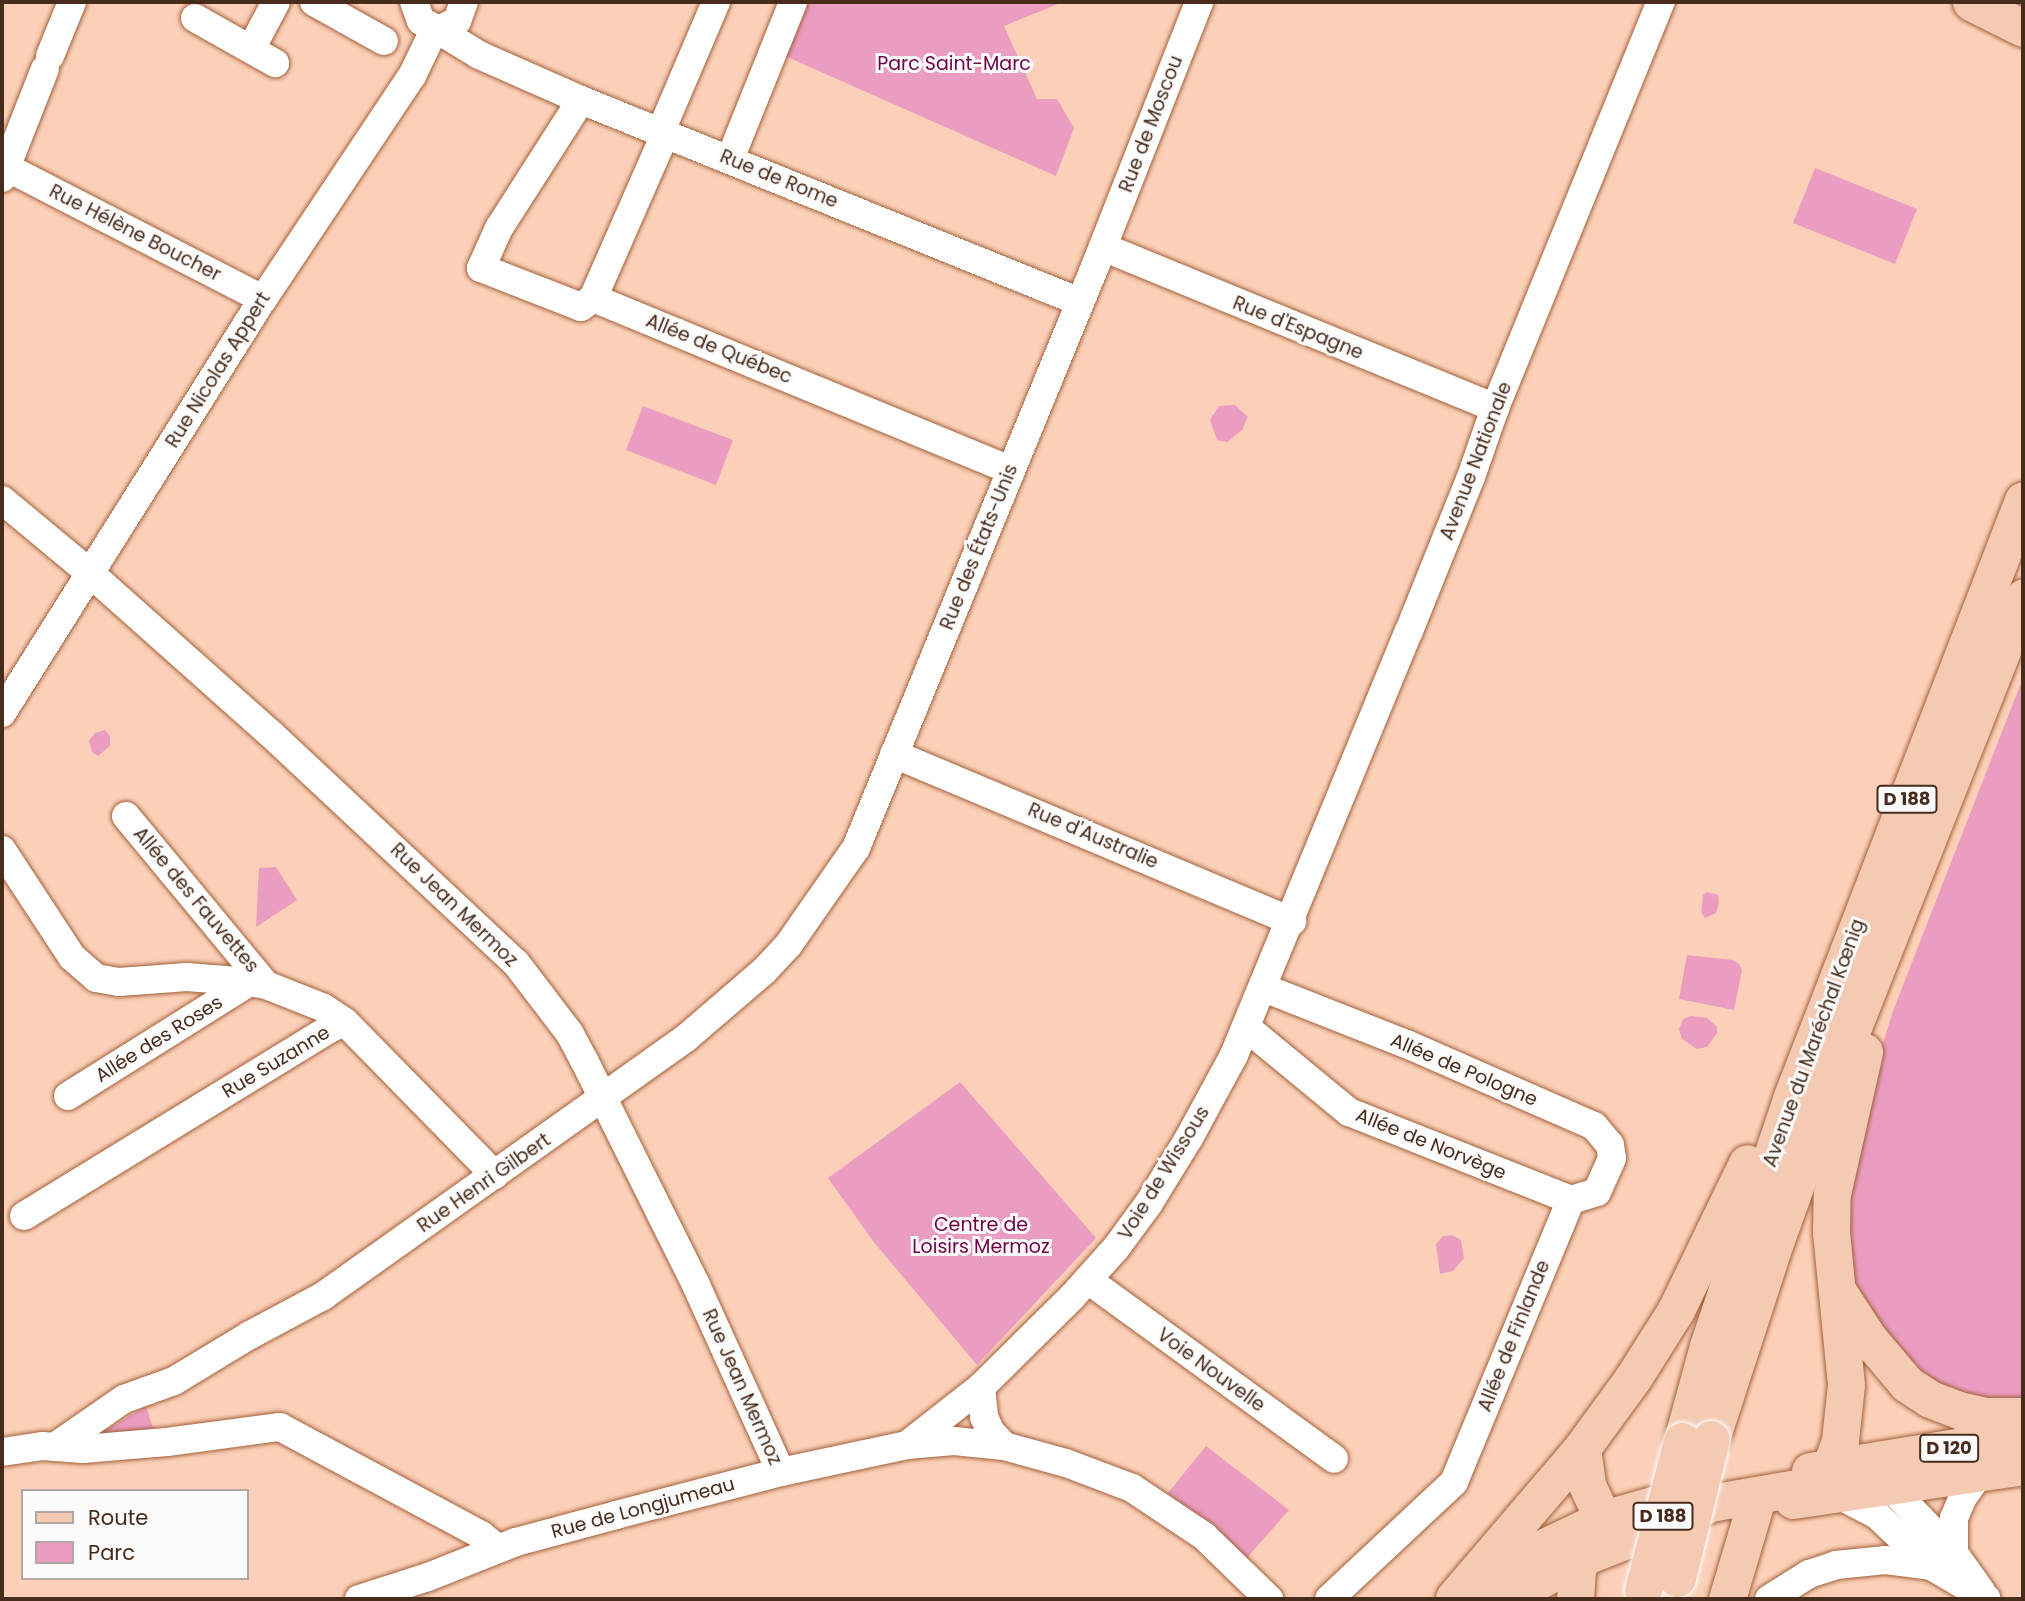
<!DOCTYPE html>
<meta charset="utf-8">
<style>
body{margin:0}
#map{position:relative;width:2025px;height:1601px;overflow:hidden;background:#fcd0b8;font-family:Poppins,sans-serif}
div>[style]{position:absolute}
[style*='--x']{left:calc(var(--x)*1px);top:calc(var(--y)*1px);width:calc(var(--w)*1px);rotate:calc(var(--a)*1deg)}
.green>*{inset:0;background:#ea9dc1}
.roads{filter:drop-shadow(0 0 2px #a2613a) drop-shadow(0 0 2px #a2613a)}
.minor>*{height:28px;margin:-14px;padding:0 14px;transform-origin:14px;border-radius:14px;background:#fff}
.major>*{height:37px;margin:-18.5px;padding:0 18.5px;transform-origin:18.5px;border-radius:18.5px;background:#f4cab3}
.bridges{filter:drop-shadow(0 0 2px #fff) drop-shadow(0 0 2px #fff)}
.major-bridge>*{height:37px;margin:-18.5px;padding:0 18.5px;transform-origin:18.5px;border-radius:18.5px;background:#f4cab3}
span{translate:-50% -50%;white-space:nowrap;text-align:center;line-height:1.15;-webkit-text-stroke:6px #fbfbfb;paint-order:stroke}
.shield-label span{padding:2px 5px;background:#fbfbfb;border:2px solid;border-radius:5px;-webkit-text-stroke-width:0}
.shield-label{font-size:18px;color:#482c1b;font-weight:700}
.park-label{font-size:19px;color:#6f0047}
.street-label{font-size:19px;color:#482c1b}
.frame{position:absolute;inset:0;border:4px solid #482c1b;pointer-events:none}
.legend{position:absolute;left:21px;top:1489px;width:228px;height:91px;box-sizing:border-box;background:#fbfbfb;border:2px solid #b3a8a1;margin:0;padding:9px 12px;list-style:none;font-size:21px;color:#482c1b}
.legend li{display:flex;align-items:center;gap:14px;height:35px}
.legend b{width:35px;border:2px solid #b3a8a1}
</style>
<div id="map">
<div class="green">
<div style="clip-path:polygon(805px 2px,1063px 2px,1004px 26px,1037px 99px,1057px 99px,1074px 128px,1056px 176px,785px 56px)"></div>
<div style="clip-path:polygon(1815px 168px,1917px 209px,1895px 264px,1793px 223px)"></div>
<div style="clip-path:polygon(1235px 405px,1248px 417px,1242px 430px,1227px 442px,1217px 440px,1210px 420px,1219px 406px)"></div>
<div style="clip-path:polygon(643px 406px,733px 440px,716px 485px,626px 450px)"></div>
<div style="clip-path:polygon(2023px 678px,2023px 1404px,1957px 1400px,1894px 1354px,1854px 1286px,1844px 1246px,1847px 1186px,1867px 1096px,1893px 1011px)"></div>
<div style="clip-path:polygon(105px 730px,110px 736px,110px 746px,98px 756px,92px 752px,89px 741px,95px 733px)"></div>
<div style="clip-path:polygon(276px 867px,297px 900px,256px 927px,259px 868px)"></div>
<div style="clip-path:polygon(1707px 892px,1718px 895px,1719px 903px,1716px 913px,1705px 918px,1701px 912px,1703px 895px)"></div>
<div style="clip-path:polygon(1687px 955px,1733px 960px,1739px 964px,1742px 970px,1734px 1010px,1679px 999px)"></div>
<div style="clip-path:polygon(1691px 1016px,1707px 1018px,1717px 1027px,1717px 1033px,1707px 1047px,1697px 1049px,1682px 1039px,1679px 1029px,1683px 1019px)"></div>
<div style="clip-path:polygon(960px 1082px,1096px 1238px,977px 1365px,873px 1241px,828px 1178px)"></div>
<div style="clip-path:polygon(1452px 1235px,1461px 1240px,1464px 1258px,1453px 1271px,1440px 1274px,1436px 1244px,1443px 1236px)"></div>
<div style="clip-path:polygon(146px 1406px,152px 1425px,158px 1432px,98px 1435px)"></div>
<div style="clip-path:polygon(1206px 1446px,1289px 1510px,1246px 1559px,1168px 1493px)"></div>
</div>
<div class="roads">
<div class="minor">
<div style="--x:314;--y:2;--w:80;--a:29.1"></div>
<div style="--x:414;--y:2;--w:20;--a:70"></div>
<div style="--x:421;--y:21;--w:16;--a:27"></div>
<div style="--x:435;--y:28;--w:8;--a:0"></div>
<div style="--x:443;--y:28;--w:16;--a:-27"></div>
<div style="--x:457;--y:21;--w:20;--a:-70"></div>
<div style="--x:195;--y:18;--w:92;--a:29.4"></div>
<div style="--x:251;--y:49;--w:53;--a:-62"></div>
<div style="--x:50;--y:56;--w:58;--a:-67.8"></div>
<div style="--x:581;--y:100;--w:152;--a:122.6"></div>
<div style="--x:499;--y:228;--w:44;--a:114.2"></div>
<div style="--x:481;--y:268;--w:107;--a:21.3"></div>
<div style="--x:581;--y:307;--w:15;--a:-37"></div>
<div style="--x:661;--y:131;--w:140;--a:-66.9"></div>
<div style="--x:666;--y:132;--w:181;--a:113.7"></div>
<div style="--x:593;--y:298;--w:452;--a:22.4"></div>
<div style="--x:730;--y:159;--w:169;--a:-68.1"></div>
<div style="--x:2;--y:165;--w:293;--a:27.2"></div>
<div style="--x:2;--y:178;--w:117;--a:-68.5"></div>
<div style="--x:1103;--y:247;--w:424;--a:22.3"></div>
<div style="--x:2;--y:500;--w:114;--a:39.7"></div>
<div style="--x:90;--y:573;--w:242;--a:41.7"></div>
<div style="--x:271;--y:734;--w:335;--a:43.1"></div>
<div style="--x:516;--y:963;--w:89;--a:52.7"></div>
<div style="--x:570;--y:1034;--w:30;--a:62"></div>
<div style="--x:584;--y:1060;--w:251;--a:63.5"></div>
<div style="--x:696;--y:1285;--w:205;--a:65.6"></div>
<div style="--x:2;--y:713;--w:489;--a:-57.8"></div>
<div style="--x:263;--y:299;--w:268;--a:-56.3"></div>
<div style="--x:412;--y:76;--w:53;--a:-64.4"></div>
<div style="--x:435;--y:28;--w:52;--a:31.5"></div>
<div style="--x:479;--y:55;--w:111;--a:23.8"></div>
<div style="--x:581;--y:100;--w:538;--a:22.04"></div>
<div style="--x:894;--y:754;--w:432;--a:22.8"></div>
<div style="--x:126;--y:816;--w:219;--a:50.4"></div>
<div style="--x:2;--y:850;--w:128;--a:56.8"></div>
<div style="--x:72;--y:957;--w:32;--a:41"></div>
<div style="--x:96;--y:978;--w:23;--a:10"></div>
<div style="--x:119;--y:982;--w:68;--a:-4.2"></div>
<div style="--x:187;--y:977;--w:63;--a:4.5"></div>
<div style="--x:250;--y:982;--w:16;--a:11"></div>
<div style="--x:266;--y:985;--w:62;--a:21.6"></div>
<div style="--x:324;--y:1008;--w:25;--a:34"></div>
<div style="--x:345;--y:1022;--w:214;--a:45.6"></div>
<div style="--x:1247;--y:1028;--w:132;--a:39.5"></div>
<div style="--x:1349;--y:1112;--w:239;--a:21.6"></div>
<div style="--x:1571;--y:1200;--w:27;--a:-17"></div>
<div style="--x:1597;--y:1192;--w:37;--a:-66"></div>
<div style="--x:1612;--y:1158;--w:13;--a:-99"></div>
<div style="--x:1610;--y:1145;--w:25;--a:-130"></div>
<div style="--x:1594;--y:1126;--w:205;--a:-156.4"></div>
<div style="--x:1406;--y:1044;--w:153;--a:-158.5"></div>
<div style="--x:68;--y:1096;--w:215;--a:-32.1"></div>
<div style="--x:24;--y:1216;--w:358;--a:-31.5"></div>
<div style="--x:329;--y:1029;--w:17;--a:-24"></div>
<div style="--x:1088;--y:1280;--w:304;--a:36"></div>
<div style="--x:981;--y:1387;--w:30;--a:84"></div>
<div style="--x:984;--y:1417;--w:17;--a:65"></div>
<div style="--x:991;--y:1432;--w:19;--a:47"></div>
<div style="--x:907;--y:1445;--w:94;--a:-38.1"></div>
<div style="--x:981;--y:1387;--w:128;--a:-44.7"></div>
<div style="--x:1072;--y:1297;--w:66;--a:-48.1"></div>
<div style="--x:1116;--y:1248;--w:56;--a:-53.7"></div>
<div style="--x:1149;--y:1203;--w:76;--a:-58.4"></div>
<div style="--x:1189;--y:1138;--w:94;--a:-61.5"></div>
<div style="--x:1234;--y:1055;--w:459;--a:-67.6"></div>
<div style="--x:1409;--y:631;--w:166;--a:-68.1"></div>
<div style="--x:1471;--y:477;--w:73;--a:-70.8"></div>
<div style="--x:1495;--y:408;--w:439;--a:-67.8"></div>
<div style="--x:56;--y:1446;--w:83;--a:-34.7"></div>
<div style="--x:124;--y:1399;--w:53;--a:-19.8"></div>
<div style="--x:174;--y:1381;--w:89;--a:-31.2"></div>
<div style="--x:250;--y:1335;--w:83;--a:-28.1"></div>
<div style="--x:323;--y:1296;--w:445;--a:-35.4"></div>
<div style="--x:686;--y:1038;--w:103;--a:-40.7"></div>
<div style="--x:764;--y:971;--w:37;--a:-47"></div>
<div style="--x:789;--y:944;--w:117;--a:-55.1"></div>
<div style="--x:856;--y:848;--w:631;--a:-67.66"></div>
<div style="--x:1096;--y:264;--w:282;--a:-68.5"></div>
<div style="--x:2;--y:1452;--w:40;--a:-8.5"></div>
<div style="--x:42;--y:1446;--w:41;--a:4.2"></div>
<div style="--x:83;--y:1449;--w:84;--a:-4.8"></div>
<div style="--x:167;--y:1442;--w:114;--a:-7.6"></div>
<div style="--x:280;--y:1427;--w:228;--a:28.2"></div>
<div style="--x:481;--y:1535;--w:21;--a:39"></div>
<div style="--x:1882;--y:1473;--w:15;--a:62"></div>
<div style="--x:1889;--y:1486;--w:93;--a:45.9"></div>
<div style="--x:1954;--y:1553;--w:47;--a:54.6"></div>
<div style="--x:1835;--y:1493;--w:47;--a:27.6"></div>
<div style="--x:1877;--y:1515;--w:74;--a:43.4"></div>
<div style="--x:1931;--y:1566;--w:64;--a:30.2"></div>
<div style="--x:1954;--y:1553;--w:35;--a:-90"></div>
<div style="--x:1954;--y:1518;--w:23;--a:-67"></div>
<div style="--x:1963;--y:1497;--w:32;--a:-54"></div>
<div style="--x:359;--y:1599;--w:72;--a:-17.7"></div>
<div style="--x:428;--y:1577;--w:95;--a:-21.7"></div>
<div style="--x:516;--y:1542;--w:104;--a:-15.1"></div>
<div style="--x:616;--y:1515;--w:171;--a:-14.6"></div>
<div style="--x:781;--y:1472;--w:129;--a:-12.1"></div>
<div style="--x:907;--y:1445;--w:47;--a:-4.9"></div>
<div style="--x:954;--y:1441;--w:50;--a:5.7"></div>
<div style="--x:1004;--y:1446;--w:64;--a:15.3"></div>
<div style="--x:1066;--y:1463;--w:71;--a:20.7"></div>
<div style="--x:1132;--y:1488;--w:87;--a:33.7"></div>
<div style="--x:1204;--y:1536;--w:91;--a:44.1"></div>
<div style="--x:1329;--y:1599;--w:171;--a:-43.1"></div>
<div style="--x:1454;--y:1482;--w:305;--a:-67.5"></div>
<div style="--x:1769;--y:1599;--w:47;--a:-32"></div>
<div style="--x:1809;--y:1574;--w:28;--a:-18"></div>
<div style="--x:1836;--y:1565;--w:50;--a:-5.7"></div>
<div style="--x:1886;--y:1560;--w:45;--a:7.6"></div>
</div>
<div class="major">
<div style="--x:1971;--y:2;--w:58;--a:26.6"></div>
<div style="--x:1839;--y:1293;--w:55;--a:56.9"></div>
<div style="--x:1869;--y:1339;--w:59;--a:49.8"></div>
<div style="--x:1907;--y:1384;--w:27;--a:33"></div>
<div style="--x:1930;--y:1399;--w:31;--a:21"></div>
<div style="--x:1959;--y:1410;--w:26;--a:13"></div>
<div style="--x:1984;--y:1416;--w:39;--a:0"></div>
<div style="--x:1711;--y:1439;--w:198;--a:-72"></div>
<div style="--x:1772;--y:1251;--w:208;--a:-70.3"></div>
<div style="--x:1842;--y:1055;--w:492;--a:-68.4"></div>
<div style="--x:1682;--y:1441;--w:98;--a:-74.7"></div>
<div style="--x:1708;--y:1346;--w:261;--a:-71.4"></div>
<div style="--x:1791;--y:1099;--w:642;--a:-68.83"></div>
<div style="--x:1582;--y:1448;--w:37;--a:82"></div>
<div style="--x:1587;--y:1485;--w:38;--a:65"></div>
<div style="--x:1603;--y:1519;--w:25;--a:45"></div>
<div style="--x:1810;--y:1471;--w:216;--a:-9.3"></div>
<div style="--x:1793;--y:1500;--w:232;--a:-8.4"></div>
<div style="--x:1673;--y:1522;--w:42;--a:-27.2"></div>
<div style="--x:1710;--y:1503;--w:98;--a:-9.9"></div>
<div style="--x:1807;--y:1486;--w:29;--a:-38"></div>
<div style="--x:1830;--y:1468;--w:30;--a:-70"></div>
<div style="--x:1840;--y:1440;--w:55;--a:-83.8"></div>
<div style="--x:1846;--y:1385;--w:153;--a:-95.6"></div>
<div style="--x:1831;--y:1233;--w:39;--a:-89"></div>
<div style="--x:1832;--y:1194;--w:146;--a:-77.3"></div>
<div style="--x:1478;--y:1584;--w:67;--a:-29.6"></div>
<div style="--x:1536;--y:1551;--w:74;--a:-25.5"></div>
<div style="--x:1603;--y:1519;--w:96;--a:-15.8"></div>
<div style="--x:1454;--y:1598;--w:197;--a:-49.5"></div>
<div style="--x:1582;--y:1448;--w:87;--a:-53.9"></div>
<div style="--x:1633;--y:1378;--w:80;--a:-57.7"></div>
<div style="--x:1676;--y:1310;--w:163;--a:-64.2"></div>
<div style="--x:1503;--y:1599;--w:90;--a:-27.7"></div>
<div style="--x:1583;--y:1557;--w:87;--a:-21.6"></div>
<div style="--x:1575;--y:1599;--w:30;--a:-86"></div>
<div style="--x:1577;--y:1569;--w:30;--a:-63"></div>
<div style="--x:1727;--y:1599;--w:98;--a:-73.4"></div>
</div>
</div>
<div class="bridges">
<div class="major-bridge">
<div style="--x:1677;--y:1578;--w:143;--a:-76.3"></div>
<div style="--x:1643;--y:1590;--w:154;--a:-75.3"></div>
</div>
</div>
<div class="shield-label">
<span style="left:1907px;top:799px">D 188</span>
<span style="left:1949px;top:1448px">D 120</span>
<span style="left:1663px;top:1516px">D 188</span>
</div>
<div class="park-label">
<span style="left:954px;top:64px">Parc Saint-Marc</span>
<span style="left:981px;top:1236px">Centre de<br>Loisirs Mermoz</span>
</div>
<div class="street-label">
<span style="left:1151px;top:124px;rotate:-69deg">Rue de Moscou</span>
<span style="left:779px;top:179px;rotate:22deg">Rue de Rome</span>
<span style="left:135px;top:233px;rotate:27deg">Rue Hélène Boucher</span>
<span style="left:1298px;top:328px;rotate:22deg">Rue d'Espagne</span>
<span style="left:719px;top:349px;rotate:22deg">Allée de Québec</span>
<span style="left:218px;top:370px;rotate:-58deg">Rue Nicolas Appert</span>
<span style="left:1476px;top:461px;rotate:-69deg">Avenue Nationale</span>
<span style="left:979px;top:547px;rotate:-68deg">Rue des États-Unis</span>
<span style="left:1093px;top:836px;rotate:23deg">Rue d'Australie</span>
<span style="left:196px;top:900px;rotate:50deg">Allée des Fauvettes</span>
<span style="left:454px;top:905px;rotate:44deg">Rue Jean Mermoz</span>
<span style="left:159px;top:1039px;rotate:-32deg">Allée des Roses</span>
<span style="left:1814px;top:1043px;rotate:-70deg">Avenue du Maréchal Kœnig</span>
<span style="left:276px;top:1062px;rotate:-31deg">Rue Suzanne</span>
<span style="left:1464px;top:1070px;rotate:23deg">Allée de Pologne</span>
<span style="left:1431px;top:1144px;rotate:22deg">Allée de Norvège</span>
<span style="left:1164px;top:1173px;rotate:-58deg">Voie de Wissous</span>
<span style="left:484px;top:1183px;rotate:-35deg">Rue Henri Gilbert</span>
<span style="left:1514px;top:1336px;rotate:-68deg">Allée de Finlande</span>
<span style="left:1211px;top:1370px;rotate:36deg">Voie Nouvelle</span>
<span style="left:742px;top:1387px;rotate:66deg">Rue Jean Mermoz</span>
<span style="left:643px;top:1508px;rotate:-15deg">Rue de Longjumeau</span>
</div>
<div class="frame"></div>
<ul class="legend">
<li><b style="height:9px;background:#f4cab3"></b>Route</li>
<li><b style="height:19px;background:#ea9dc1"></b>Parc</li>
</ul>
</div>
